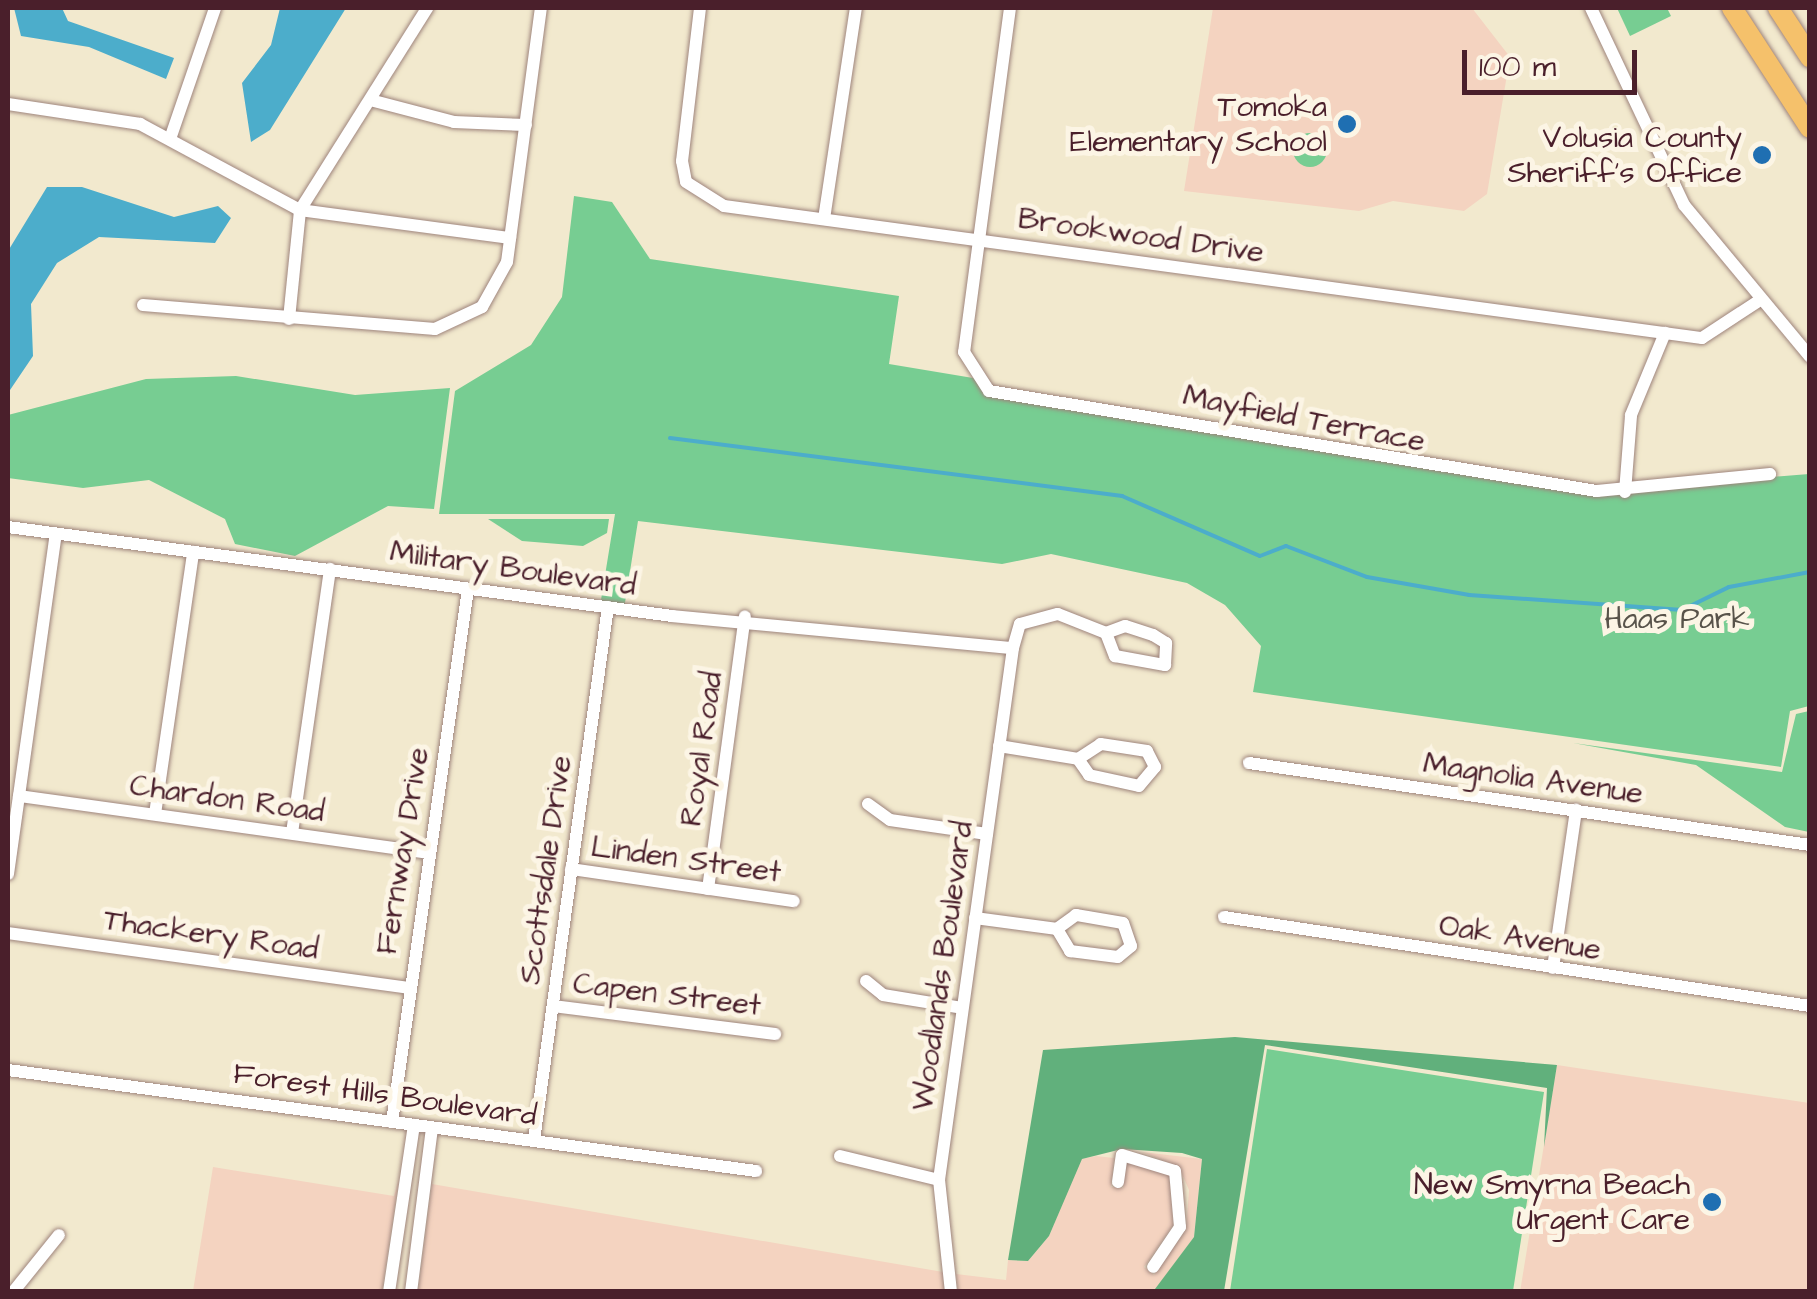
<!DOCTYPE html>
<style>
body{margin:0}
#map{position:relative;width:1817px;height:1299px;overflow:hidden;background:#f2e9ce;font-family:"Architects Daughter",sans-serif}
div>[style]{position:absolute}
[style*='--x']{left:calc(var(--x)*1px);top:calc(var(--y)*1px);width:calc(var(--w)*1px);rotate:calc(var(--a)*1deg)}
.built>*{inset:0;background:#f4d3c0}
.green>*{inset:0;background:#77cd92}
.round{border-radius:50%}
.forest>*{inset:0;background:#61b07c}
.water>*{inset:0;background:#4cadcb}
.stream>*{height:4px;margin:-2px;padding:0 2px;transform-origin:2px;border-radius:2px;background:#4cadcb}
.roads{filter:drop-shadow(0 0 2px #9e847c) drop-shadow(0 0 2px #9e847c)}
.street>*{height:12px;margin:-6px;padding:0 6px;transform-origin:6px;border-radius:6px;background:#fff}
.primary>*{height:20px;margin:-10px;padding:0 10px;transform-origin:10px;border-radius:10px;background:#f5c16b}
.dots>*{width:28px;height:28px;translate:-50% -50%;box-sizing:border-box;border:5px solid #fcf5e5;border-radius:50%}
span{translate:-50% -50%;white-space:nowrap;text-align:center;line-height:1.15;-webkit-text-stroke:10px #fcf5e5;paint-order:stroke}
.poi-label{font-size:30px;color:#4a1f2b}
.right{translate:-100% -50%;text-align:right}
.street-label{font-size:30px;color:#4a1f2b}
.park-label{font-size:30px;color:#58534a}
.frame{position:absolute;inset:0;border:10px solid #4a1f2b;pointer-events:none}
.scale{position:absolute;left:1462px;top:50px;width:175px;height:45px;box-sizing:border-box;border:5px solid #4a1f2b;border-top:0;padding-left:12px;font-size:30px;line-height:35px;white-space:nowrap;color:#4a1f2b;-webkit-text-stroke:8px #fcf5e5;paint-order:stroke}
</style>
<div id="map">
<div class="built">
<div style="clip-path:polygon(1213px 8px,1472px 8px,1510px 57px,1487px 194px,1464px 211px,1393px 201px,1359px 211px,1184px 191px)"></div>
<div style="clip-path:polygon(1557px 1065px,1809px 1103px,1809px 1291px,1520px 1292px)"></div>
<div style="clip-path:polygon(1142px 1152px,1202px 1159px,1194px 1237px,1156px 1289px,1166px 1291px,958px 1291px,956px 1274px,1006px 1280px,1008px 1260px,1028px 1261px,1049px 1236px,1081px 1159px,1096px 1156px,1114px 1158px,1111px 1187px,1123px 1188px,1127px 1162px,1169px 1174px,1173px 1225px,1144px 1267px,1154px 1275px,1186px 1230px,1189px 1190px,1179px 1167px)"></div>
<div style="clip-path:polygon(213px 1167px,394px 1196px,399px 1178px,382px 1291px,193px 1291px)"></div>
<div style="clip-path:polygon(432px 1184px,943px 1272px,944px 1291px,418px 1292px)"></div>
</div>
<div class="green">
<div style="clip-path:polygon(1617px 8px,1667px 8px,1671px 16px,1630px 36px)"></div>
<div class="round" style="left:1293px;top:133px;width:34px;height:34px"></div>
<div style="clip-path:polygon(574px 196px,612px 202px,650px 259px,899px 296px,889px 364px,973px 378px,989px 391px,1597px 491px,1809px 474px,1809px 706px,1790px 711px,1781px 767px,1253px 692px,1261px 646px,1225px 605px,1187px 583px,1051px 554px,1002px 564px,638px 521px,624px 609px,600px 606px,615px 514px,439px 514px,455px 391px,531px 345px,562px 297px)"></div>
<div style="clip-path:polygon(236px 376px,355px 395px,450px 388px,434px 509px,388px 506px,295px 556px,235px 544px,225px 519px,149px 480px,83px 488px,8px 478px,8px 415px,146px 379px)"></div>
<div style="clip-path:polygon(488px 519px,609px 519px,607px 533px,583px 546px,522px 541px)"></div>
<div style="clip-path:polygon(1809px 711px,1809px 832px,1785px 827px,1696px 765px,1573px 743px,1782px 772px,1796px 714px)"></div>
<div style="clip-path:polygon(1267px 1049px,1544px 1092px,1513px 1291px,1230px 1291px)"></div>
</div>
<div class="forest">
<div style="clip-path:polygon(1235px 1037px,1557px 1065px,1544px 1147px,1547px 1088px,1265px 1045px,1224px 1291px,1155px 1289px,1194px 1237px,1202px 1159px,1182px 1153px,1122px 1149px,1082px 1159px,1049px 1236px,1028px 1261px,1008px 1260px,1043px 1050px)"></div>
</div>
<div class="water">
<div style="clip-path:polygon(14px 8px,62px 8px,68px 21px,174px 58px,166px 79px,89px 47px,21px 36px)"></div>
<div style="clip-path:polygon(280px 8px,346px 8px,270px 130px,251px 142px,242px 83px,271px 45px)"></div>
<div style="clip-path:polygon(47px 187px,82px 187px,174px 217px,218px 206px,231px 218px,215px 243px,99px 237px,57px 263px,31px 304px,33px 356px,8px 393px,8px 251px)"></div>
</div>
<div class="stream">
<div style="--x:670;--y:438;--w:456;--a:7.3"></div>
<div style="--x:1122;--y:496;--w:150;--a:23.5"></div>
<div style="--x:1260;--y:556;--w:28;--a:-21"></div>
<div style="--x:1286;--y:546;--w:87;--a:20.9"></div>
<div style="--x:1367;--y:577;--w:104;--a:10"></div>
<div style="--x:1469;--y:595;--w:214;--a:4"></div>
<div style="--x:1682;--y:610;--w:52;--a:-26.1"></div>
<div style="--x:1729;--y:587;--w:82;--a:-10.5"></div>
</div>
<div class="roads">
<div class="street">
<div style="--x:700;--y:8;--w:154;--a:96.7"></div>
<div style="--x:682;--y:161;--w:21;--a:79"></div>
<div style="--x:686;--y:182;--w:45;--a:32.3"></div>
<div style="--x:724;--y:206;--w:987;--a:7.69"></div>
<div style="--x:1702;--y:338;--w:69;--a:-33.2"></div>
<div style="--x:1010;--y:8;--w:347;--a:97.6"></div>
<div style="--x:964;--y:352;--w:46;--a:57.3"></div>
<div style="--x:989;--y:391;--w:616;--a:9.34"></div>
<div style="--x:1597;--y:491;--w:174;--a:-5.6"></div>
<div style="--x:1591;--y:8;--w:218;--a:64.7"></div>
<div style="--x:1684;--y:205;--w:197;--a:50.3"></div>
<div style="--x:374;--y:101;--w:83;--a:14.7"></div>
<div style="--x:454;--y:122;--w:72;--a:2.4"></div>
<div style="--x:8;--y:104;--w:134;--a:8.6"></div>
<div style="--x:140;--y:124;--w:182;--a:28.3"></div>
<div style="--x:300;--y:210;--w:212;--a:7.6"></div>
<div style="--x:171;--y:136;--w:135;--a:-71"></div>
<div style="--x:824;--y:219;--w:213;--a:-81.4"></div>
<div style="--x:143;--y:305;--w:293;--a:4.7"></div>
<div style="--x:435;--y:329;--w:52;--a:-25.1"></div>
<div style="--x:482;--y:307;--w:51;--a:-60.9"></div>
<div style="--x:507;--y:262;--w:256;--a:-82.4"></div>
<div style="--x:289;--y:319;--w:110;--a:-84.2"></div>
<div style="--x:300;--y:210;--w:239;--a:-57.8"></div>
<div style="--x:1625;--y:492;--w:77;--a:-85.5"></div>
<div style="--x:1631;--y:415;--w:89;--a:-67.5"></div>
<div style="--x:8;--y:527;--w:670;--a:7.63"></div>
<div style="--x:672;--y:616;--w:342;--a:5.4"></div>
<div style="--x:999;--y:746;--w:80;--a:9.3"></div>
<div style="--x:1078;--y:759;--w:19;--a:55"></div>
<div style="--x:1089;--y:775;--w:51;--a:12.4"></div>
<div style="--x:1139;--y:786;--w:25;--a:-50"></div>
<div style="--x:1155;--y:767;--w:18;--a:-117"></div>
<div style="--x:1147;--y:751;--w:47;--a:-171.3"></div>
<div style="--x:1101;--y:744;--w:27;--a:147"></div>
<div style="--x:1249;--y:763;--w:567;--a:8.32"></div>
<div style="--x:19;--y:796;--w:414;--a:7.9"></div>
<div style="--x:868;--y:804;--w:27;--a:36"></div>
<div style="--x:890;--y:820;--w:98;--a:8.2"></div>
<div style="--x:155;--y:814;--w:265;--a:-81.7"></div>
<div style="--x:292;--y:833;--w:267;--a:-81.8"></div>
<div style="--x:571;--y:869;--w:225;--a:8.2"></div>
<div style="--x:8;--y:874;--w:343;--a:-82"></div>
<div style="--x:708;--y:889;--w:275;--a:-82.3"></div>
<div style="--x:1224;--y:917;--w:593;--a:8.64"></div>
<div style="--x:975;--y:918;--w:83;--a:7.6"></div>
<div style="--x:1057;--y:929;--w:26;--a:59"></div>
<div style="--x:1070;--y:951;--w:48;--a:7.1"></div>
<div style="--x:1118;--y:957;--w:17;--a:-40"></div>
<div style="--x:1131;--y:946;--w:24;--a:-109"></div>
<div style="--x:1123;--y:923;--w:48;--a:-170.3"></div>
<div style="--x:1076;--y:915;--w:24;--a:144"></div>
<div style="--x:8;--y:933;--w:404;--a:7.8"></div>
<div style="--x:1553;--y:968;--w:160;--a:-81.7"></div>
<div style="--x:866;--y:981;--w:22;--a:39"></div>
<div style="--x:883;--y:995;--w:80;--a:9.3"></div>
<div style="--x:553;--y:1006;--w:224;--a:7.2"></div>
<div style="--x:8;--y:1070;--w:755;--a:7.69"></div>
<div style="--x:392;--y:1122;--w:538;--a:-81.88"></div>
<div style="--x:534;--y:1140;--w:538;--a:-82.1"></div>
<div style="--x:840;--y:1156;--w:102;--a:13.6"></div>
<div style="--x:1118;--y:1182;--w:27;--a:-82"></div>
<div style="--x:1122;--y:1155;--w:55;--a:16.8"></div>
<div style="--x:1175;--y:1171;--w:56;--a:84.9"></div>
<div style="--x:1180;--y:1227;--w:48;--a:124"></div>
<div style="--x:13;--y:1292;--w:73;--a:-51.1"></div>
<div style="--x:389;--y:1292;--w:169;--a:-81.5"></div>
<div style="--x:411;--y:1292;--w:166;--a:-82.7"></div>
<div style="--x:951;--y:1292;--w:113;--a:-96.1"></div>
<div style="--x:939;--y:1180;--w:537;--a:-82.08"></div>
<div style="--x:1013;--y:648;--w:25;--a:-74"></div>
<div style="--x:1020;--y:624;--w:39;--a:-15"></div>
<div style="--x:1058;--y:614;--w:52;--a:21.6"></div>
<div style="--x:1106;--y:633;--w:25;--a:69"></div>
<div style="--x:1115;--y:656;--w:51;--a:10.2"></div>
<div style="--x:1165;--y:665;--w:22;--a:-87"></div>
<div style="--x:1166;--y:643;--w:15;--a:-148"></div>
<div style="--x:1153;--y:635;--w:29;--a:-162"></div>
<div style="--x:1125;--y:626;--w:20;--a:160"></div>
</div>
<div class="primary">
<div style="--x:1732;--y:8;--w:143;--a:57"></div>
<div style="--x:1778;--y:8;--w:59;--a:56.9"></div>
</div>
</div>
<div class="dots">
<div style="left:1347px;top:124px;background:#1f6fb2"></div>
<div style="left:1762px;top:155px;background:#1f6fb2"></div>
<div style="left:1712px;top:1202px;background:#1f6fb2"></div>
</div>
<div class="poi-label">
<span class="right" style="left:1327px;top:124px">Tomoka<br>Elementary School</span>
<span class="right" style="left:1742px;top:155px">Volusia County<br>Sheriff's Office</span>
<span class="right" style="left:1690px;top:1202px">New Smyrna Beach<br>Urgent Care</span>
</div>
<div class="street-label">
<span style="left:1141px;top:236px;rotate:8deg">Brookwood Drive</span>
<span style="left:1304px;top:419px;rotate:11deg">Mayfield Terrace</span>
<span style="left:513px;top:569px;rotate:8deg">Military Boulevard</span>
<span style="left:702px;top:749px;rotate:-82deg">Royal Road</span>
<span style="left:1533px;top:779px;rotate:8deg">Magnolia Avenue</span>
<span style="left:227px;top:799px;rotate:8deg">Chardon Road</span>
<span style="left:403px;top:851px;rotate:-81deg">Fernway Drive</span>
<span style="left:686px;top:860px;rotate:8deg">Linden Street</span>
<span style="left:546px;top:870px;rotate:-82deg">Scottsdale Drive</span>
<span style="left:211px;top:935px;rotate:8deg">Thackery Road</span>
<span style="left:1520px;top:938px;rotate:9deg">Oak Avenue</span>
<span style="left:943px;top:966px;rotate:-82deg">Woodlands Boulevard</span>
<span style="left:667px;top:995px;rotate:7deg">Capen Street</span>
<span style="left:385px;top:1095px;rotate:8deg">Forest Hills Boulevard</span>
</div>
<div class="park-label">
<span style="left:1677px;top:619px">Haas Park</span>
</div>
<div class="frame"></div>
<div class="scale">100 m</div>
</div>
